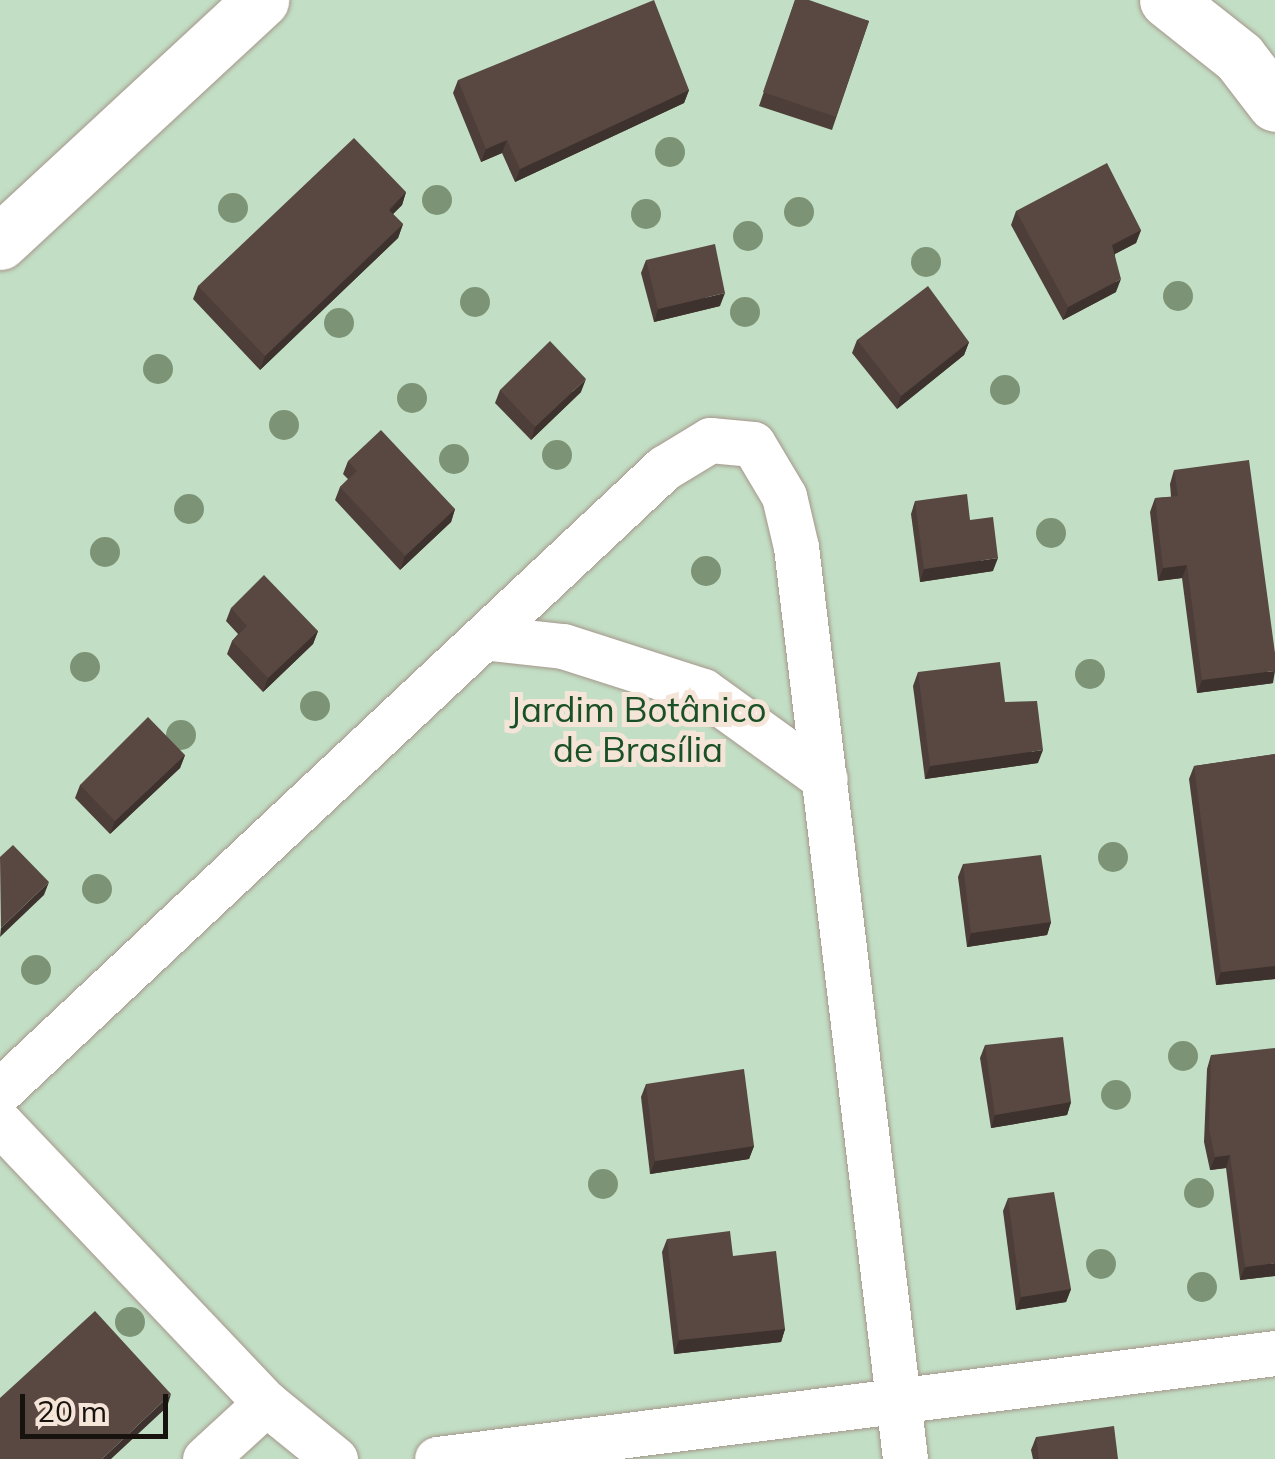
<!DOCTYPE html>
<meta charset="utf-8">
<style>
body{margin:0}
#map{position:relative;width:1275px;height:1459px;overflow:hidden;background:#f5e4d8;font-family:Mulish,sans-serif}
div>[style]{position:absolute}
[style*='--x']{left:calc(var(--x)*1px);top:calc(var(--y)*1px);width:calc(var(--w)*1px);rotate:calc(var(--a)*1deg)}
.green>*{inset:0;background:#c2dfc5}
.roads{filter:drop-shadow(0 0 2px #a6968b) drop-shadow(0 0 2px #a6968b)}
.minor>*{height:45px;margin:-22.5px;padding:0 22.5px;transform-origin:22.5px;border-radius:22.5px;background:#fff}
.tertiary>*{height:55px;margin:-27.5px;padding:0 27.5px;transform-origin:27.5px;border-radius:27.5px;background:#fff}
.trees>*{width:30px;height:30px;margin:-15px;border-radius:50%;background:#7d9376}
.wall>*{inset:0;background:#4d3e39}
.shaded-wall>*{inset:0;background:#3e322e}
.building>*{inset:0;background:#594842}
span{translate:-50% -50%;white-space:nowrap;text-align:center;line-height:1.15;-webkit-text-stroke:10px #f5e4d8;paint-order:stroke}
.park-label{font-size:35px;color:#1a5025}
.scale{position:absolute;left:20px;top:1394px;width:148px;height:45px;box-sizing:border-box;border:5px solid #18120e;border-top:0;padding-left:12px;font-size:30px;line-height:35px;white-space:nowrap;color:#18120e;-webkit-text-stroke:8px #f5e4d8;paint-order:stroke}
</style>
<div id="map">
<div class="green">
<div style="clip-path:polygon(0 0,1275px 0,1275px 1459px,0 1459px)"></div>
</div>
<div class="roads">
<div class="minor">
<div style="--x:490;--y:638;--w:73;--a:6.3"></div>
<div style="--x:563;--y:646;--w:147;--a:17.8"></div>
<div style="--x:703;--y:691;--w:150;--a:35.8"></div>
<div style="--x:0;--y:1091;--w:911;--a:-43.18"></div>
<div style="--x:664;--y:468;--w:54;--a:-31.3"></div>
<div style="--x:710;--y:440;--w:43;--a:5.3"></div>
<div style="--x:753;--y:444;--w:61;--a:59.2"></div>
<div style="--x:784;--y:496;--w:52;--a:76.8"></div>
<div style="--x:796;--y:547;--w:918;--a:83.18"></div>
<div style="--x:0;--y:1123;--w:386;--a:46.5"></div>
<div style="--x:266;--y:1403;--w:89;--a:39.1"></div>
<div style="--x:205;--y:1459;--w:83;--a:-42.6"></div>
<div style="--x:437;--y:1459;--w:845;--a:-7.21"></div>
</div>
<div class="tertiary">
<div style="--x:1167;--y:0;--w:92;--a:38.4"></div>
<div style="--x:1239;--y:57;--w:59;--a:52.5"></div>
<div style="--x:0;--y:242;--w:356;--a:-42.8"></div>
</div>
</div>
<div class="trees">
<div style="left:670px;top:152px"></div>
<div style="left:437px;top:200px"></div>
<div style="left:233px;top:208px"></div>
<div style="left:799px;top:212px"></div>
<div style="left:646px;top:214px"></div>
<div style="left:748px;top:236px"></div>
<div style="left:926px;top:262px"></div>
<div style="left:1178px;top:296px"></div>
<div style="left:475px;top:302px"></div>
<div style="left:745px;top:312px"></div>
<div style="left:339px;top:323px"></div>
<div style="left:158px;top:369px"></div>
<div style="left:1005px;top:390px"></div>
<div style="left:412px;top:398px"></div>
<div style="left:284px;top:425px"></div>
<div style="left:557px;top:455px"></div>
<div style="left:454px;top:459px"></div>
<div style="left:189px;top:509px"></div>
<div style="left:1051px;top:533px"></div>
<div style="left:105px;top:552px"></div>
<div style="left:706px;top:571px"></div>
<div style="left:85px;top:667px"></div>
<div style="left:1090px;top:674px"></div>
<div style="left:315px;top:706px"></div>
<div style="left:181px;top:735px"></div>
<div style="left:1113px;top:857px"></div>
<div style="left:97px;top:889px"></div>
<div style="left:36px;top:970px"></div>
<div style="left:1183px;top:1056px"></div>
<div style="left:1116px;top:1095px"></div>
<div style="left:603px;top:1184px"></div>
<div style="left:1199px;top:1193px"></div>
<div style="left:1101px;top:1264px"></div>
<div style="left:1202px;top:1287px"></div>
<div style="left:130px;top:1322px"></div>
</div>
<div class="wall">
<div style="clip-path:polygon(795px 0,869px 21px,832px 130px,759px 106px)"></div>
<div style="clip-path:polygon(458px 80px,689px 90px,684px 103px,515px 182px,502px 153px,481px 162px,453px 93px)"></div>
<div style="clip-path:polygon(406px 192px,402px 205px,393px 214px,403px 224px,398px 238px,260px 370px,193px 299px,198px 286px)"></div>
<div style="clip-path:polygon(1016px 211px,1141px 230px,1136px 243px,1115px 254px,1116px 292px,1063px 320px,1011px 225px)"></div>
<div style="clip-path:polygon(646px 260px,720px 306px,654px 322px,641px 273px)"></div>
<div style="clip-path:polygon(857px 340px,969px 342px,964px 355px,897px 409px,852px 353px)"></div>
<div style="clip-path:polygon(500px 390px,581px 392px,531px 440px,495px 403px)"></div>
<div style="clip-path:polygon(348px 461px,455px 509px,451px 522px,400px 570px,335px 500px,340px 487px,348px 479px,343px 474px)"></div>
<div style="clip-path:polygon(1174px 470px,1273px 683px,1197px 693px,1182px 578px,1158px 581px,1150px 512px,1155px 498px,1171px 497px,1170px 484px)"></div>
<div style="clip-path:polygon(915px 501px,993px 571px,920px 582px,911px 514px)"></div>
<div style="clip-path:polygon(231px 608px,318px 631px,313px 644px,263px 692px,227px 654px,232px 641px,238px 634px,226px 621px)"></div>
<div style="clip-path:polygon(918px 672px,1005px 702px,1038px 763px,925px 779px,913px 686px)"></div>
<div style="clip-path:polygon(1275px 754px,1275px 979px,1216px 985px,1189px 779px,1194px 766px)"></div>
<div style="clip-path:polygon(185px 755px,180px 768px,110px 834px,75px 798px,80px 785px)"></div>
<div style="clip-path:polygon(963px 864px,1051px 922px,1047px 935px,967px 947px,958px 877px)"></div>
<div style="clip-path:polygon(985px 1045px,1071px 1102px,1067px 1115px,991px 1128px,980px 1058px)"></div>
<div style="clip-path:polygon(1211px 1055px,1275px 1276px,1240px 1280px,1226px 1168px,1210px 1170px,1204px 1142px,1207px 1069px)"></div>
<div style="clip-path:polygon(646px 1084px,754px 1146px,749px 1159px,650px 1174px,641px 1097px)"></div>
<div style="clip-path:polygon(1008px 1198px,1071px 1289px,1066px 1302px,1016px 1310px,1003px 1211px)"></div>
<div style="clip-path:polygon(667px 1239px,733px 1256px,785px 1329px,781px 1342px,674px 1354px,662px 1252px)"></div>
<div style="clip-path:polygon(1036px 1437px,1118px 1459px,1033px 1459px,1031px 1450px)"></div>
</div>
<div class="shaded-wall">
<div style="clip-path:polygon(689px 90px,684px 103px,515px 182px,520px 169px)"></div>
<div style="clip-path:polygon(507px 140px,502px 153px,481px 162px,486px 149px)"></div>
<div style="clip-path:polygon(406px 192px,402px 205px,384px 223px,389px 210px)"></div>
<div style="clip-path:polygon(403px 224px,398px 238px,260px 370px,265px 356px)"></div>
<div style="clip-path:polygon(1141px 230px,1136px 243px,1107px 258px,1112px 245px)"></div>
<div style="clip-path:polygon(1121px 279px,1116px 292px,1063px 320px,1068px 307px)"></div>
<div style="clip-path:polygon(725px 293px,720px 306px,654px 322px,658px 309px)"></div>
<div style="clip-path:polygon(969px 342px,964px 355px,897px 409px,901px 396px)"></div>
<div style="clip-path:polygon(586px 379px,581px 392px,531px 440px,535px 427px)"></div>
<div style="clip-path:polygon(455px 509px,451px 522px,400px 570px,405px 556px)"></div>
<div style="clip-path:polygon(998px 558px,993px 571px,920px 582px,924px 569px)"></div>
<div style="clip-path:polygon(1187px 565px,1182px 578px,1158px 581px,1163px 568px)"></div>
<div style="clip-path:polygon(318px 631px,313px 644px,263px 692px,268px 678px)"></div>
<div style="clip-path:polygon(1275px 671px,1273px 683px,1197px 693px,1202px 680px)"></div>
<div style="clip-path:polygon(1043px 750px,1038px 763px,925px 779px,930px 766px)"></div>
<div style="clip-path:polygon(185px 755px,180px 768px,110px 834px,115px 821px)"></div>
<div style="clip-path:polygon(49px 882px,44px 895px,0 937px,1px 928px)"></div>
<div style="clip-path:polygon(1051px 922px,1047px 935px,967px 947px,971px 933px)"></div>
<div style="clip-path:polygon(1275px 966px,1275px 979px,1216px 985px,1221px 972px)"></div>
<div style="clip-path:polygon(1071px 1102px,1067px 1115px,991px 1128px,995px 1115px)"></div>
<div style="clip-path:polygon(754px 1146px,749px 1159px,650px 1174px,655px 1161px)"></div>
<div style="clip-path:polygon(1230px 1155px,1226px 1168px,1210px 1170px,1215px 1157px)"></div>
<div style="clip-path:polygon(1275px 1263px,1275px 1276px,1240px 1280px,1245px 1267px)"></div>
<div style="clip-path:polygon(1071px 1289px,1066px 1302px,1016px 1310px,1021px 1297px)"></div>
<div style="clip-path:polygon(785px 1329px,781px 1342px,674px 1354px,679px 1340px)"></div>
<div style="clip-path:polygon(171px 1394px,167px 1407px,111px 1459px,102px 1459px)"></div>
</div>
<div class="building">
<div style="clip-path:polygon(654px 0,689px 90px,520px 169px,507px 140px,486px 149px,458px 80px)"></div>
<div style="clip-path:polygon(795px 0,809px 0,869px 21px,836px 117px,763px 92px)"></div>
<div style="clip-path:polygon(354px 138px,406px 192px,389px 210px,403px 224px,265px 356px,198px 286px)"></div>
<div style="clip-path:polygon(1107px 163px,1141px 230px,1112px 245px,1121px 279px,1068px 307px,1016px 211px)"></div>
<div style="clip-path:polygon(715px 244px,725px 293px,658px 309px,646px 260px)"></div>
<div style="clip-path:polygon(928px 286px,969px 342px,901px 396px,857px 340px)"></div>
<div style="clip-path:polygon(550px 341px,586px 379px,535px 427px,500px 390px)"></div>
<div style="clip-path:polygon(381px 430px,455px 509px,405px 556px,340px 487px,357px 471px,348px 461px)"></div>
<div style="clip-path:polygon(1249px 460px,1275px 653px,1275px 671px,1202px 680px,1187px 565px,1163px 568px,1155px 498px,1178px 496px,1174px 470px)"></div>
<div style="clip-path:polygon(967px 494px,970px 520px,993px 517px,998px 558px,924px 569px,915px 501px)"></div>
<div style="clip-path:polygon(264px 575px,318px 631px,268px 678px,232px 641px,247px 626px,231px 608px)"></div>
<div style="clip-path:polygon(1000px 662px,1005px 702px,1037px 701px,1043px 750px,930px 766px,918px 672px)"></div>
<div style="clip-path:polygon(148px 717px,185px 755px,115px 821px,80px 785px)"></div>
<div style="clip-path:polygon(1275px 754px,1275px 966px,1221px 972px,1194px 766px)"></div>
<div style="clip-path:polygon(13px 845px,49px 882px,1px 928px,0 857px)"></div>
<div style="clip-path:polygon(1041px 855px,1051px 922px,971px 933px,963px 864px)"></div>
<div style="clip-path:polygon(1063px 1037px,1071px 1102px,995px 1115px,985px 1045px)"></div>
<div style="clip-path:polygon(1275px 1048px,1275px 1263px,1245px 1267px,1230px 1155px,1215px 1157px,1209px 1129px,1211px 1055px)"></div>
<div style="clip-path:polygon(744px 1069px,754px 1146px,655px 1161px,646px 1084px)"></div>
<div style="clip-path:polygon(1054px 1192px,1071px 1289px,1021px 1297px,1008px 1198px)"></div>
<div style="clip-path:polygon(730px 1231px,733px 1256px,776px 1251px,785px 1329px,679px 1340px,667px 1239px)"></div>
<div style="clip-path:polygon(95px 1311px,171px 1394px,102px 1459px,0 1459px,0 1398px)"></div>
<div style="clip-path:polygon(1114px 1426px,1118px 1459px,1039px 1459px,1036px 1437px)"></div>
</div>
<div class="park-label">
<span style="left:638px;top:729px">Jardim Botânico<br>de Brasília</span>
</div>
<div class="scale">20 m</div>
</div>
